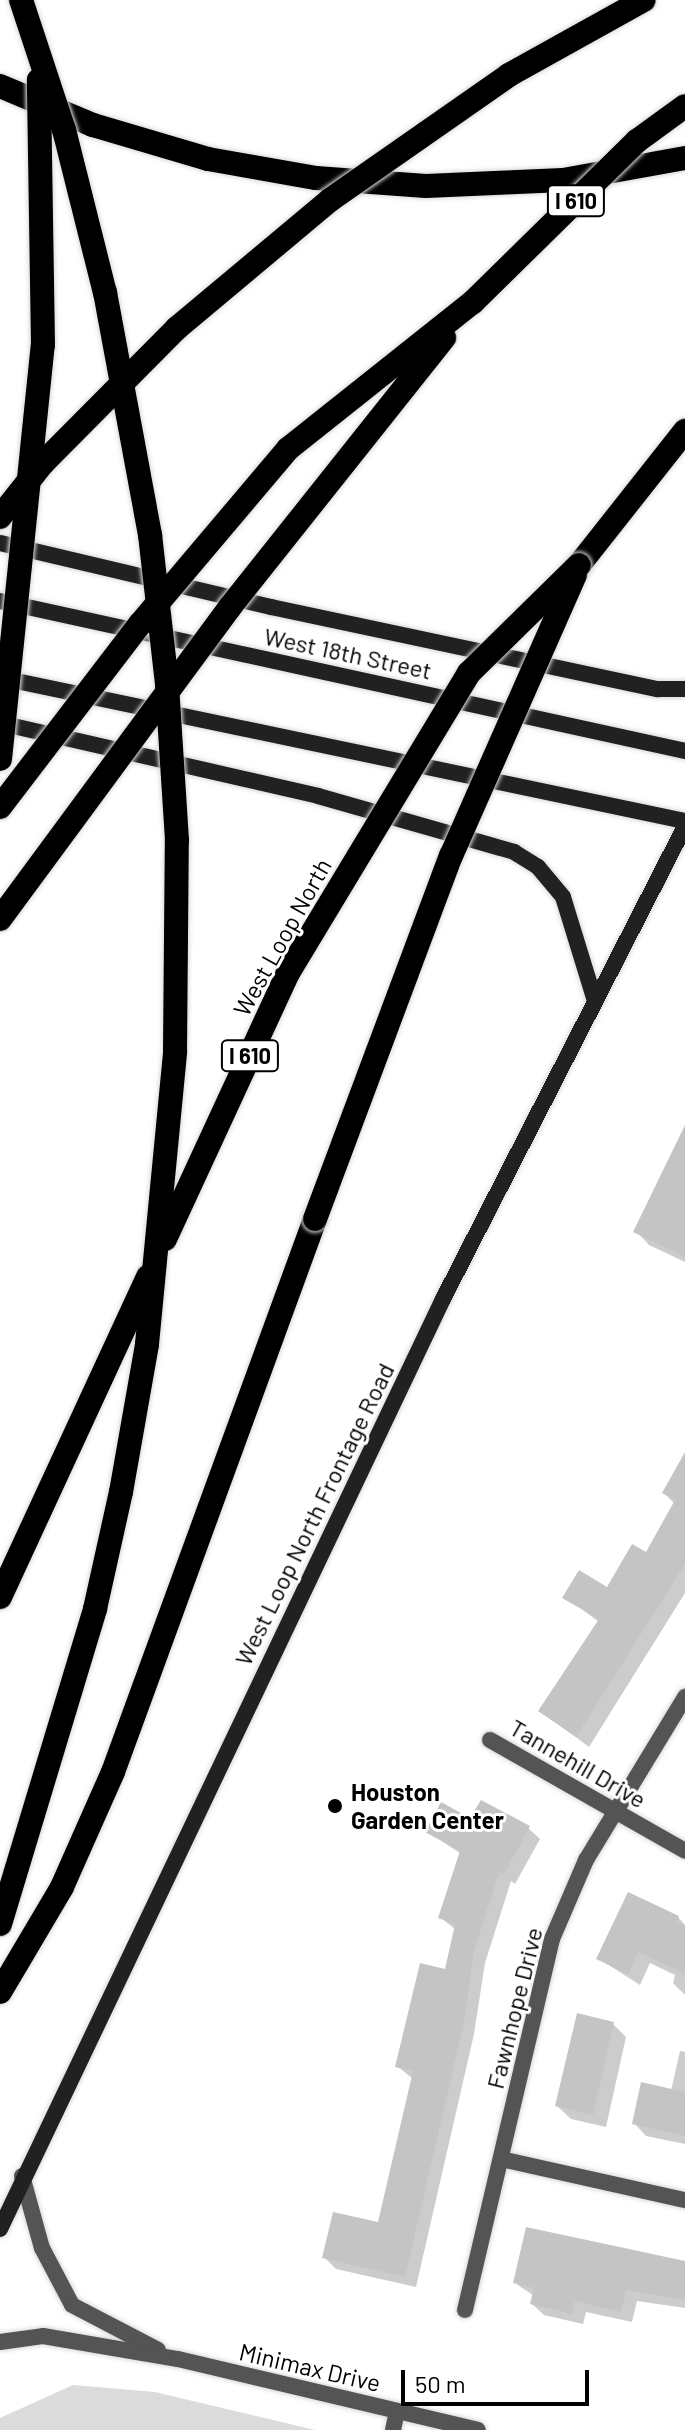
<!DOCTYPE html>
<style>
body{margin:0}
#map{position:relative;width:685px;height:2430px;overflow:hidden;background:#fff;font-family:Barlow,sans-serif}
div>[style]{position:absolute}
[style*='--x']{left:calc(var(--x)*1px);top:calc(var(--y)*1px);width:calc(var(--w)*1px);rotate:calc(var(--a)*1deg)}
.green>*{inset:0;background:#dbdbdb}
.shadow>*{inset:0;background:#0003}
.building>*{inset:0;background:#c4c4c4}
.roads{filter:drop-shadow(0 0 2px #dbdbdb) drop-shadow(0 0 2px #dbdbdb)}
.street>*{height:16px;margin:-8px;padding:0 8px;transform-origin:8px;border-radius:8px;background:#545454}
.secondary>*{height:16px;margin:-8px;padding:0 8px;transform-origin:8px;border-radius:8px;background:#212121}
.highway>*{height:24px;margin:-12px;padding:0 12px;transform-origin:12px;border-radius:12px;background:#000}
.bridges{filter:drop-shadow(0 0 2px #dbdbdb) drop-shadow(0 0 2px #dbdbdb)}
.highway-bridge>*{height:24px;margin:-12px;padding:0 12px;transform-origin:12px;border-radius:12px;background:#000}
.dots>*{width:22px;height:22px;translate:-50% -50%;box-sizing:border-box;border:4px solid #fff;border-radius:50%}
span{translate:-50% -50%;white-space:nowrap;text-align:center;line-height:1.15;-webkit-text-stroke:6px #fff;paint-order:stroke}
.shield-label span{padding:2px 6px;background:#fff;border:2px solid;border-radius:6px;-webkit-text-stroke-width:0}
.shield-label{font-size:22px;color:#000;font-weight:700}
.street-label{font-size:24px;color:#000}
.poi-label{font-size:24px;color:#000;font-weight:700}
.left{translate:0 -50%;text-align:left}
.scale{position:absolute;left:401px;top:2370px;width:188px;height:36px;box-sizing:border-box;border:4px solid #000;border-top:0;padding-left:10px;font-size:24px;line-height:28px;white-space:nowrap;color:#000;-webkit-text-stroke:6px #fff;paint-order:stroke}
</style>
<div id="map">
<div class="green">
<div style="clip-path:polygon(73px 2385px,155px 2392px,315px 2430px,0 2430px,0 2418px)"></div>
</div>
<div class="shadow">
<div style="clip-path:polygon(685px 1129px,685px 1262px,649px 1245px,636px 1231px)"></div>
<div style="clip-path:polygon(685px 1455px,685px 1593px,589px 1747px,541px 1711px,599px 1622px,565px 1597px,608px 1590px,647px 1555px,675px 1504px,664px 1493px)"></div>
<div style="clip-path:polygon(471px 1821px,528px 1828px,540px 1839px,515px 1884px,511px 1881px,485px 1963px,474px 2034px,416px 2287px,336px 2269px,325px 2258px,379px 2225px,413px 2079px,397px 2066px,446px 1971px,456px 1930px,440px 1917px,461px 1854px,427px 1831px)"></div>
<div style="clip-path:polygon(678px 1917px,685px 1925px,685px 1995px,673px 1983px,675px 1975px,650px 1963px,640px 1985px,599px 1959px)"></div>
<div style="clip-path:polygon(613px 2024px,626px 2037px,606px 2127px,571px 2119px,557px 2106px)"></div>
<div style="clip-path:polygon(680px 2051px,685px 2052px,685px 2144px,646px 2136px,634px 2123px,671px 2091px)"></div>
<div style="clip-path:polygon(685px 2265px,685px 2308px,637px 2301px,632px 2322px,586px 2312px,583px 2324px,544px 2315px,532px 2304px,534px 2296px,515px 2283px)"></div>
</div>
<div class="building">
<div style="clip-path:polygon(685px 1125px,685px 1257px,633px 1232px)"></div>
<div style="clip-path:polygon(685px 1452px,685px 1564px,576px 1737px,538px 1711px,599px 1619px,562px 1598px,579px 1570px,607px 1587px,632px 1544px,646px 1552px,675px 1500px,662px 1493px)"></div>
<div style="clip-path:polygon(481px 1800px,530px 1826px,504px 1874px,499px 1872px,474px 1951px,464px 2022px,405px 2277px,322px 2258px,333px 2212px,378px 2222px,413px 2071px,395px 2067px,420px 1963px,445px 1969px,455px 1924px,438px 1918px,460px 1851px,425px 1832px,441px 1802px,470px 1818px)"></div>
<div style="clip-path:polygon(628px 1892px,679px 1916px,676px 1923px,685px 1925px,685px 1974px,638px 1952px,628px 1974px,596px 1959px)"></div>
<div style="clip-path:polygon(577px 2013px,614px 2022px,593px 2115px,555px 2106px)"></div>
<div style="clip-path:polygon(641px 2082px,685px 2092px,685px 2136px,632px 2124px)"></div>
<div style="clip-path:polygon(526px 2227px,685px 2261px,685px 2300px,626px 2290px,621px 2312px,575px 2301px,572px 2314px,530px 2304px,534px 2288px,513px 2283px)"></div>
</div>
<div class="roads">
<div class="street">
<div style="--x:490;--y:1740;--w:224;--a:29.6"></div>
<div style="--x:501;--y:2159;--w:189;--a:12.6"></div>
<div style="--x:22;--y:2176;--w:75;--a:74.5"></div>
<div style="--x:42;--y:2248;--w:64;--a:62.2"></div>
<div style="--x:72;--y:2305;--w:97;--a:27.6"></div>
<div style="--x:465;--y:2310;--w:381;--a:-76.8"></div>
<div style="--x:552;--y:1939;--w:86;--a:-66.7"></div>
<div style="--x:586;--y:1860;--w:191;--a:-58.7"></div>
<div style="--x:0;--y:2342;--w:43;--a:-7.9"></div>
<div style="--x:43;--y:2336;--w:137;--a:9.7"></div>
<div style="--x:178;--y:2359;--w:308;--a:13.3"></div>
<div style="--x:393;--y:2430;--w:19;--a:-78"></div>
</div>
<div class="secondary">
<div style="--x:0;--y:543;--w:278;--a:13.3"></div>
<div style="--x:271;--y:607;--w:396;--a:12"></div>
<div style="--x:658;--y:689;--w:27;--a:0"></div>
<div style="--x:0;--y:601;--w:701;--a:12.35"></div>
<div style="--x:2;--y:678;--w:698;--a:11.83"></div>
<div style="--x:0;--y:723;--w:326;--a:12.9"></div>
<div style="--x:318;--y:796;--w:204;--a:15.9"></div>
<div style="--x:514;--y:852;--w:28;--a:32"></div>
<div style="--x:538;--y:867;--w:39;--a:50"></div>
<div style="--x:563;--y:897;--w:106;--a:72.9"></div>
<div style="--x:0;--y:2229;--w:1030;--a:-64.53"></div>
<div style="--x:443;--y:1299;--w:531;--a:-62.9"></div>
</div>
<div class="highway">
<div style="--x:0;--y:86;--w:101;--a:22.8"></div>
<div style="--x:93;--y:125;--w:120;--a:16.5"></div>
<div style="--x:208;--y:159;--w:110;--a:10"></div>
<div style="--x:316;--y:178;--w:110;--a:4.2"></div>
<div style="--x:426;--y:186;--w:137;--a:-2.5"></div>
<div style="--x:563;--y:180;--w:124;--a:-10.2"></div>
<div style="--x:579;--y:565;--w:171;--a:-51.7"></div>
<div style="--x:0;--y:1992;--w:122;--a:-59.4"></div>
<div style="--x:62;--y:1887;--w:126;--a:-66.1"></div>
<div style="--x:113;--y:1772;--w:589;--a:-69.93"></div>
</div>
</div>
<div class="bridges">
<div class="highway-bridge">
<div style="--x:0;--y:517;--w:69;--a:-51.5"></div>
<div style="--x:43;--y:463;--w:190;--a:-45.2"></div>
<div style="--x:177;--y:328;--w:199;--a:-39.9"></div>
<div style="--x:330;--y:200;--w:218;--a:-34.9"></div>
<div style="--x:509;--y:75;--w:154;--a:-29.1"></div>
<div style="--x:0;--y:759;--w:416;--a:-84.1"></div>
<div style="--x:43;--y:345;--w:265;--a:-90.9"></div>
<div style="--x:0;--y:807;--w:230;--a:-52.6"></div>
<div style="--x:140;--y:624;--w:229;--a:-49.8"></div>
<div style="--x:288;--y:449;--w:236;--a:-38.5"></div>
<div style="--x:473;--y:302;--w:230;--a:-44.5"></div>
<div style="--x:637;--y:141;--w:59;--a:-36.1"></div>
<div style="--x:0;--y:919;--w:388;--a:-53.6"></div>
<div style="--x:230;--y:607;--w:344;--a:-51.5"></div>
<div style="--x:315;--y:1219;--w:388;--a:-69.5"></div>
<div style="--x:451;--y:856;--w:307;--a:-66.2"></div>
<div style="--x:165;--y:1239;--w:293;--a:-65.2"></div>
<div style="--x:288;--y:973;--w:350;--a:-58.9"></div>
<div style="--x:469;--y:673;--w:154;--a:-44.5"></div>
<div style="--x:0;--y:1597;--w:353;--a:-65.2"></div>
<div style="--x:0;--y:1924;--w:329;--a:-73.2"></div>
<div style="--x:95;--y:1609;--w:120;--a:-77.5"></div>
<div style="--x:121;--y:1492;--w:150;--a:-80"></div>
<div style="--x:147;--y:1344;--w:294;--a:-84.5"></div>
<div style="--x:175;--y:1051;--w:211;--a:-89.5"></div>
<div style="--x:177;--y:840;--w:156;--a:-93.7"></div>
<div style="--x:167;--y:684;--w:150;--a:-96.5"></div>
<div style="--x:150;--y:535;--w:246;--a:-100.5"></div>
<div style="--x:105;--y:293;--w:168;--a:-104.1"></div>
<div style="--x:64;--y:130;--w:137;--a:-108.3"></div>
</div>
</div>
<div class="dots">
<div style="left:335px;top:1806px;background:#000"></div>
</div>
<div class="shield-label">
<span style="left:576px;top:201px">I 610</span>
<span style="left:250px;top:1056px">I 610</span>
</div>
<div class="street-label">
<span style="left:348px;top:653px;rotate:12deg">West 18th Street</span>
<span style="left:282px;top:937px;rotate:-61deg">West Loop North</span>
<span style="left:314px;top:1514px;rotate:-64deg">West Loop North Frontage Road</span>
<span style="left:578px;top:1763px;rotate:30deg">Tannehill Drive</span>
<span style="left:514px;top:2008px;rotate:-76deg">Fawnhope Drive</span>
<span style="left:310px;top:2367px;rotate:13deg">Minimax Drive</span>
</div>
<div class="poi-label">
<span class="left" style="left:351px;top:1806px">Houston<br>Garden Center</span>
</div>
<div class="scale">50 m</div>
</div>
